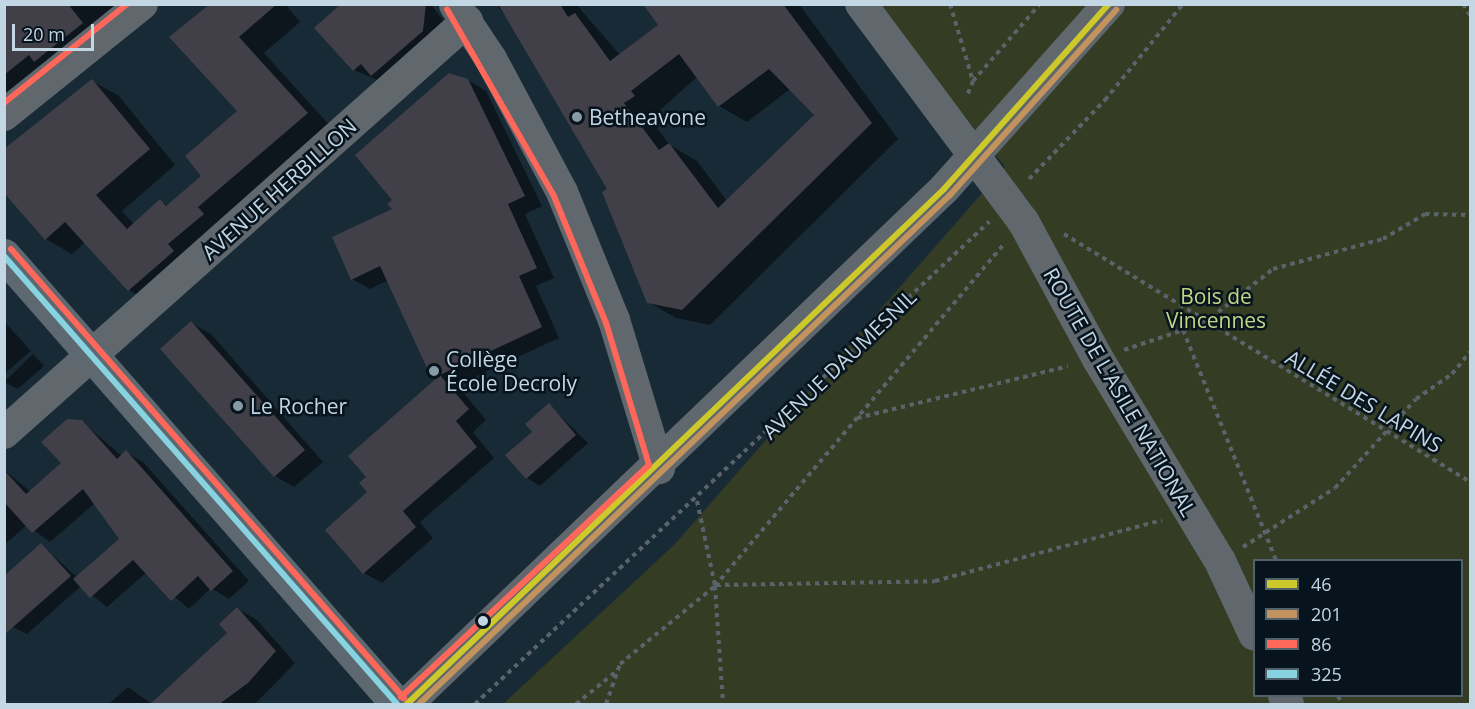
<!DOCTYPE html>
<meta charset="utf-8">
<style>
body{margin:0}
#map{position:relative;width:1475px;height:709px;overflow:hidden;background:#182a36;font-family:"Open Sans",sans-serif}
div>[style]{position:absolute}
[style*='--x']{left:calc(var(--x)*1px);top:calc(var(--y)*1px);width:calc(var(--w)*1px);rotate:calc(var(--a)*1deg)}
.green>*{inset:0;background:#343c24}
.shadow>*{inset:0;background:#0007}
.building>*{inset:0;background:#413f48}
.path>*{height:4px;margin-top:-2px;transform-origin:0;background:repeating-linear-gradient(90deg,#5a6369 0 4.5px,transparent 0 9px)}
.minor>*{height:32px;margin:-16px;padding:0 16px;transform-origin:16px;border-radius:16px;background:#60676d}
.major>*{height:33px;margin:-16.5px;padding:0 16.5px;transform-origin:16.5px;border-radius:16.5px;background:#5d6871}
.bus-1>*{height:6px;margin:-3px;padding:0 3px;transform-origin:3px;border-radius:3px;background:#cdc92a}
.bus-2>*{height:6px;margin:-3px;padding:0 3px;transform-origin:3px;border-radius:3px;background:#c2935c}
.bus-3>*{height:6px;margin:-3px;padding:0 3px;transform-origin:3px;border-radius:3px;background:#ff675a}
.bus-4>*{height:6px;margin:-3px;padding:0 3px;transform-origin:3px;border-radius:3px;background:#87d3df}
.dots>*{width:16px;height:16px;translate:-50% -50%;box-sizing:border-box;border:3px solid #07141e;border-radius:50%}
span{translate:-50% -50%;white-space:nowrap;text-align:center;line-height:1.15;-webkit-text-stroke:5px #07141e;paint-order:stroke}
.poi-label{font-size:21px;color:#c3d6e3}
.left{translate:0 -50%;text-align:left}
.street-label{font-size:21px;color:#c3d6e3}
.park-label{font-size:21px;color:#c2d783}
.frame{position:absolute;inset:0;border:6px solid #c3d6e3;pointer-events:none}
.legend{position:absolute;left:1253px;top:559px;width:210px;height:138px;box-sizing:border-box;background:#07141e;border:2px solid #52626d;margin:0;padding:8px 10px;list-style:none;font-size:18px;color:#c3d6e3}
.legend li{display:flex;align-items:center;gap:12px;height:30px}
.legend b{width:30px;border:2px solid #52626d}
.scale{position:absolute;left:12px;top:24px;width:82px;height:27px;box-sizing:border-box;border:3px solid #c3d6e3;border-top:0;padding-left:8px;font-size:18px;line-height:21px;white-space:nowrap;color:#c3d6e3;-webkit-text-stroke:4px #07141e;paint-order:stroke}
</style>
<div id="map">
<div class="green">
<div style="clip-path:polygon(evenodd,877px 5px,1470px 5px,1470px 704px,503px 704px,675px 544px,1005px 167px,877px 5px,1254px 560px,1462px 560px,1462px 696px,1254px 696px,1254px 560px)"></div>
</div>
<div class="shadow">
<div style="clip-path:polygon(4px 4px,152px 4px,4px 101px)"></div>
<div style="clip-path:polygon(212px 4px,285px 4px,300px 22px,264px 53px,333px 129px,155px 305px,129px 290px,85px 242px,72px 254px,46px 239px,92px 81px,119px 96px,175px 165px,122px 211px,134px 224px,160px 201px,168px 206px,204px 176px,239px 111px)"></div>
<div style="clip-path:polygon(343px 4px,431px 4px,444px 22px,391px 86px,354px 70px)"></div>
<div style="clip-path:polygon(evenodd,496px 4px,576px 4px,620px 55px,660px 25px,645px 4px,799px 4px,898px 139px,710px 325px,676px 318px,648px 302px,609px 189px,519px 34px,496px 4px,697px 77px,719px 106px,747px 122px,790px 89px,816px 115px,727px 201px,697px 161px,670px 145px,650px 119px,697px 77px)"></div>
<div style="clip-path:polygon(468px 80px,486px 91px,542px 206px,525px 214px,554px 278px,536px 286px,559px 338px,457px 385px,486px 420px,473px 432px,494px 458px,420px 522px,433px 538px,382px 583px,364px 573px,369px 477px,436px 380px,389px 280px,370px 289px,352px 279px)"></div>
<div style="clip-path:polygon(4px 321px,31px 351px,4px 374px)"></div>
<div style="clip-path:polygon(191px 323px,211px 334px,323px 462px,294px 487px,275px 476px)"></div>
<div style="clip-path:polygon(33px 354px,44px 366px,18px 389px,4px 382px)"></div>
<div style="clip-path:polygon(549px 405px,588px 443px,540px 486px,527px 478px,534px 432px)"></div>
<div style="clip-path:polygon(82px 422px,122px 456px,126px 452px,143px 462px,249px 581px,229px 599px,211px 588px,189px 609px,147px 572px,107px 607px,81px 586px,27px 634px,13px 627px,41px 545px,77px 577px,121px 539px,95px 503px,50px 542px,27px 525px,4px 545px,4px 470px,31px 492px,63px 464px)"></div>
<div style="clip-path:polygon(237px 608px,257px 620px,295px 663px,255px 704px,109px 704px,128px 687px,152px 704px,229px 633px)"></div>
</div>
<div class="building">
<div style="clip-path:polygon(4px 4px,68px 4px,83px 23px,34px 62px,29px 55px,4px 75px)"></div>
<div style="clip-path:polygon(210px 4px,277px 4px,239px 37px,308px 113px,198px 207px,204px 214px,168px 244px,174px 251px,128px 291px,65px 222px,45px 240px,4px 193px,4px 149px,92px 79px,150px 149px,96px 195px,127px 229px,160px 199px,166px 206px,201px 176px,185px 156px,237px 111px,169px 37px)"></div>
<div style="clip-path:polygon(341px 4px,426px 4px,423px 31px,371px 76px,361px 64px,353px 71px,314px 28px)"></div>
<div style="clip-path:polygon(evenodd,498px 4px,560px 4px,568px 17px,575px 13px,610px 61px,658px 25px,643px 4px,783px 4px,872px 123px,682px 310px,647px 303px,602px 192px,607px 189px,498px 4px,679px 54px,718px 107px,769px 69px,814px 115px,718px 208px,669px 143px,659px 150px,624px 103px,635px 96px,631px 91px,679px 54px)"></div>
<div style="clip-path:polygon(449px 73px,468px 79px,525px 196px,508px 204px,537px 268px,519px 276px,542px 327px,440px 375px,469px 409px,456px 421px,477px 447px,403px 511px,416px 527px,363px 574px,325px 530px,367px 492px,359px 483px,366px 477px,348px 456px,439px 376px,432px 379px,380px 266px,351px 280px,332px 237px,392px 209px,387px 204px,392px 200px,355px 155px)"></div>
<div style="clip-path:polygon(191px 321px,305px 450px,274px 477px,160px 349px)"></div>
<div style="clip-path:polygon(549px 403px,576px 435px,526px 479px,505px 455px,532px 432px,525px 424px)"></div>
<div style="clip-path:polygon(67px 419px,82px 420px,117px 459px,126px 450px,233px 571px,211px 591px,198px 576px,171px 601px,133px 560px,90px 598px,73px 579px,119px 539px,83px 489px,32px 533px,4px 502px,4px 470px,26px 494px,61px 463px,41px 442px)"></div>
<div style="clip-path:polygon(41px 543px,71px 576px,4px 635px,4px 576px)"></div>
<div style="clip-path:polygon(237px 607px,276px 651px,248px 683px,218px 705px,149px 705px,227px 633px,219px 624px)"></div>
</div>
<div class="path">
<div style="--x:950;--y:4;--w:80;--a:73.4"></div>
<div style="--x:973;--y:81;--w:18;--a:112"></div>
<div style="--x:1463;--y:4;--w:13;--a:58"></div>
<div style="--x:973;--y:81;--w:102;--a:-49"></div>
<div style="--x:1029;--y:179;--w:110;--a:-46.1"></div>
<div style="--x:1105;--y:100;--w:124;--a:-50.9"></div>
<div style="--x:1064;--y:234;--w:476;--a:31.4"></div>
<div style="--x:1183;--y:330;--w:248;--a:68"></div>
<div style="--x:1124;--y:350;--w:84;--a:-18.6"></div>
<div style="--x:1204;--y:323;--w:88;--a:-38"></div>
<div style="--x:1273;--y:269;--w:114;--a:-15.3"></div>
<div style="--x:1383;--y:239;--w:49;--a:-30.8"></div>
<div style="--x:1425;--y:214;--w:45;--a:1.3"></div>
<div style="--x:857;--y:418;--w:217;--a:-13.8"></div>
<div style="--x:697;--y:501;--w:87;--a:78"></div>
<div style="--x:715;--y:586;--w:118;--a:86.1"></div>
<div style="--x:1243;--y:547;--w:109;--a:-32.7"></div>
<div style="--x:1335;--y:488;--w:120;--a:-47.7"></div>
<div style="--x:1416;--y:399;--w:44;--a:-34.8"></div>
<div style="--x:1452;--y:374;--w:28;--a:-51"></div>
<div style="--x:716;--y:585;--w:219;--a:-1"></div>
<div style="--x:935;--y:581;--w:235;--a:-15"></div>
<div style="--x:1338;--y:696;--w:9;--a:63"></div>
<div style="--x:475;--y:704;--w:705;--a:-43.16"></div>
<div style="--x:576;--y:704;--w:54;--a:-39"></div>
<div style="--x:606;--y:704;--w:42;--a:-70.7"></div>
<div style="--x:620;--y:664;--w:123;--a:-39.4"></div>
<div style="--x:715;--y:586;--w:448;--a:-49.8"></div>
</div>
<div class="minor">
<div style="--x:861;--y:4;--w:271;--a:53.3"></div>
<div style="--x:1023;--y:221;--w:157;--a:61.5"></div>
<div style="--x:1098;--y:359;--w:236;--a:58.9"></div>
<div style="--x:1220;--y:561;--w:81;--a:65"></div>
<div style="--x:455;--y:5;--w:65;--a:56.3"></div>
<div style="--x:491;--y:59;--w:151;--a:61.9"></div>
<div style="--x:562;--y:192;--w:138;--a:67.9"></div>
<div style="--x:614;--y:320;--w:155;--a:73.1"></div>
<div style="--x:4;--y:115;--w:177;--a:-38.8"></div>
<div style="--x:4;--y:433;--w:620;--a:-41.66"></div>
<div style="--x:1284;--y:696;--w:9;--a:63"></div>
<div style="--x:407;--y:704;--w:744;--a:-43.8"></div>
<div style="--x:944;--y:189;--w:248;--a:-48.3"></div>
</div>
<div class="major">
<div style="--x:4;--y:255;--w:597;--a:48.81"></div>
</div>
<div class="bus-1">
<div style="--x:407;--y:704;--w:744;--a:-43.8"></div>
<div style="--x:944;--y:189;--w:248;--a:-48.3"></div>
</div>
<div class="bus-2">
<div style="--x:419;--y:704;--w:736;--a:-43.79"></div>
<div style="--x:950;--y:195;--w:249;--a:-48.1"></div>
</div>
<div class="bus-3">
<div style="--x:4;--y:103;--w:158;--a:-38.8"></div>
<div style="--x:11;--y:249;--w:597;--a:48.81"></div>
<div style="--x:401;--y:697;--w:340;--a:-43.1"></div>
<div style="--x:649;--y:465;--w:148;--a:-106.8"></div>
<div style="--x:606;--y:323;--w:137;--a:-112.3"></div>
<div style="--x:554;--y:196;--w:215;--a:-119.8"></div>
</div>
<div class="bus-4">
<div style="--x:4;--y:256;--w:596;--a:48.74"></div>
</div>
<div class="dots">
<div style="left:577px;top:117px;background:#879aa6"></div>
<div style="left:434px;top:371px;background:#879aa6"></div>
<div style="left:238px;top:406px;background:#879aa6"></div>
<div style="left:483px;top:621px;background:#c3d6e3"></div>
</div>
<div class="poi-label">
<span class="left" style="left:589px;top:117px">Betheavone</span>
<span class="left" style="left:446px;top:371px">Collège<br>École Decroly</span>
<span class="left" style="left:250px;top:406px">Le Rocher</span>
</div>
<div class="street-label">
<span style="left:279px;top:189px;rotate:-42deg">AVENUE HERBILLON</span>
<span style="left:839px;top:364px;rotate:-44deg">AVENUE DAUMESNIL</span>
<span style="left:1120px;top:392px;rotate:60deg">ROUTE DE L'ASILE NATIONAL</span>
<span style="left:1364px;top:401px;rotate:31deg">ALLÉE DES LAPINS</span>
</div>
<div class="park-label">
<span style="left:1216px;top:308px">Bois de<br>Vincennes</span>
</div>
<div class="frame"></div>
<ul class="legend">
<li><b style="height:8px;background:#cdc92a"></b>46</li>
<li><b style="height:8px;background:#c2935c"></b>201</li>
<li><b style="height:8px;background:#ff675a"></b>86</li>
<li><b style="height:8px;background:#87d3df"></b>325</li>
</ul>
<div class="scale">20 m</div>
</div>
